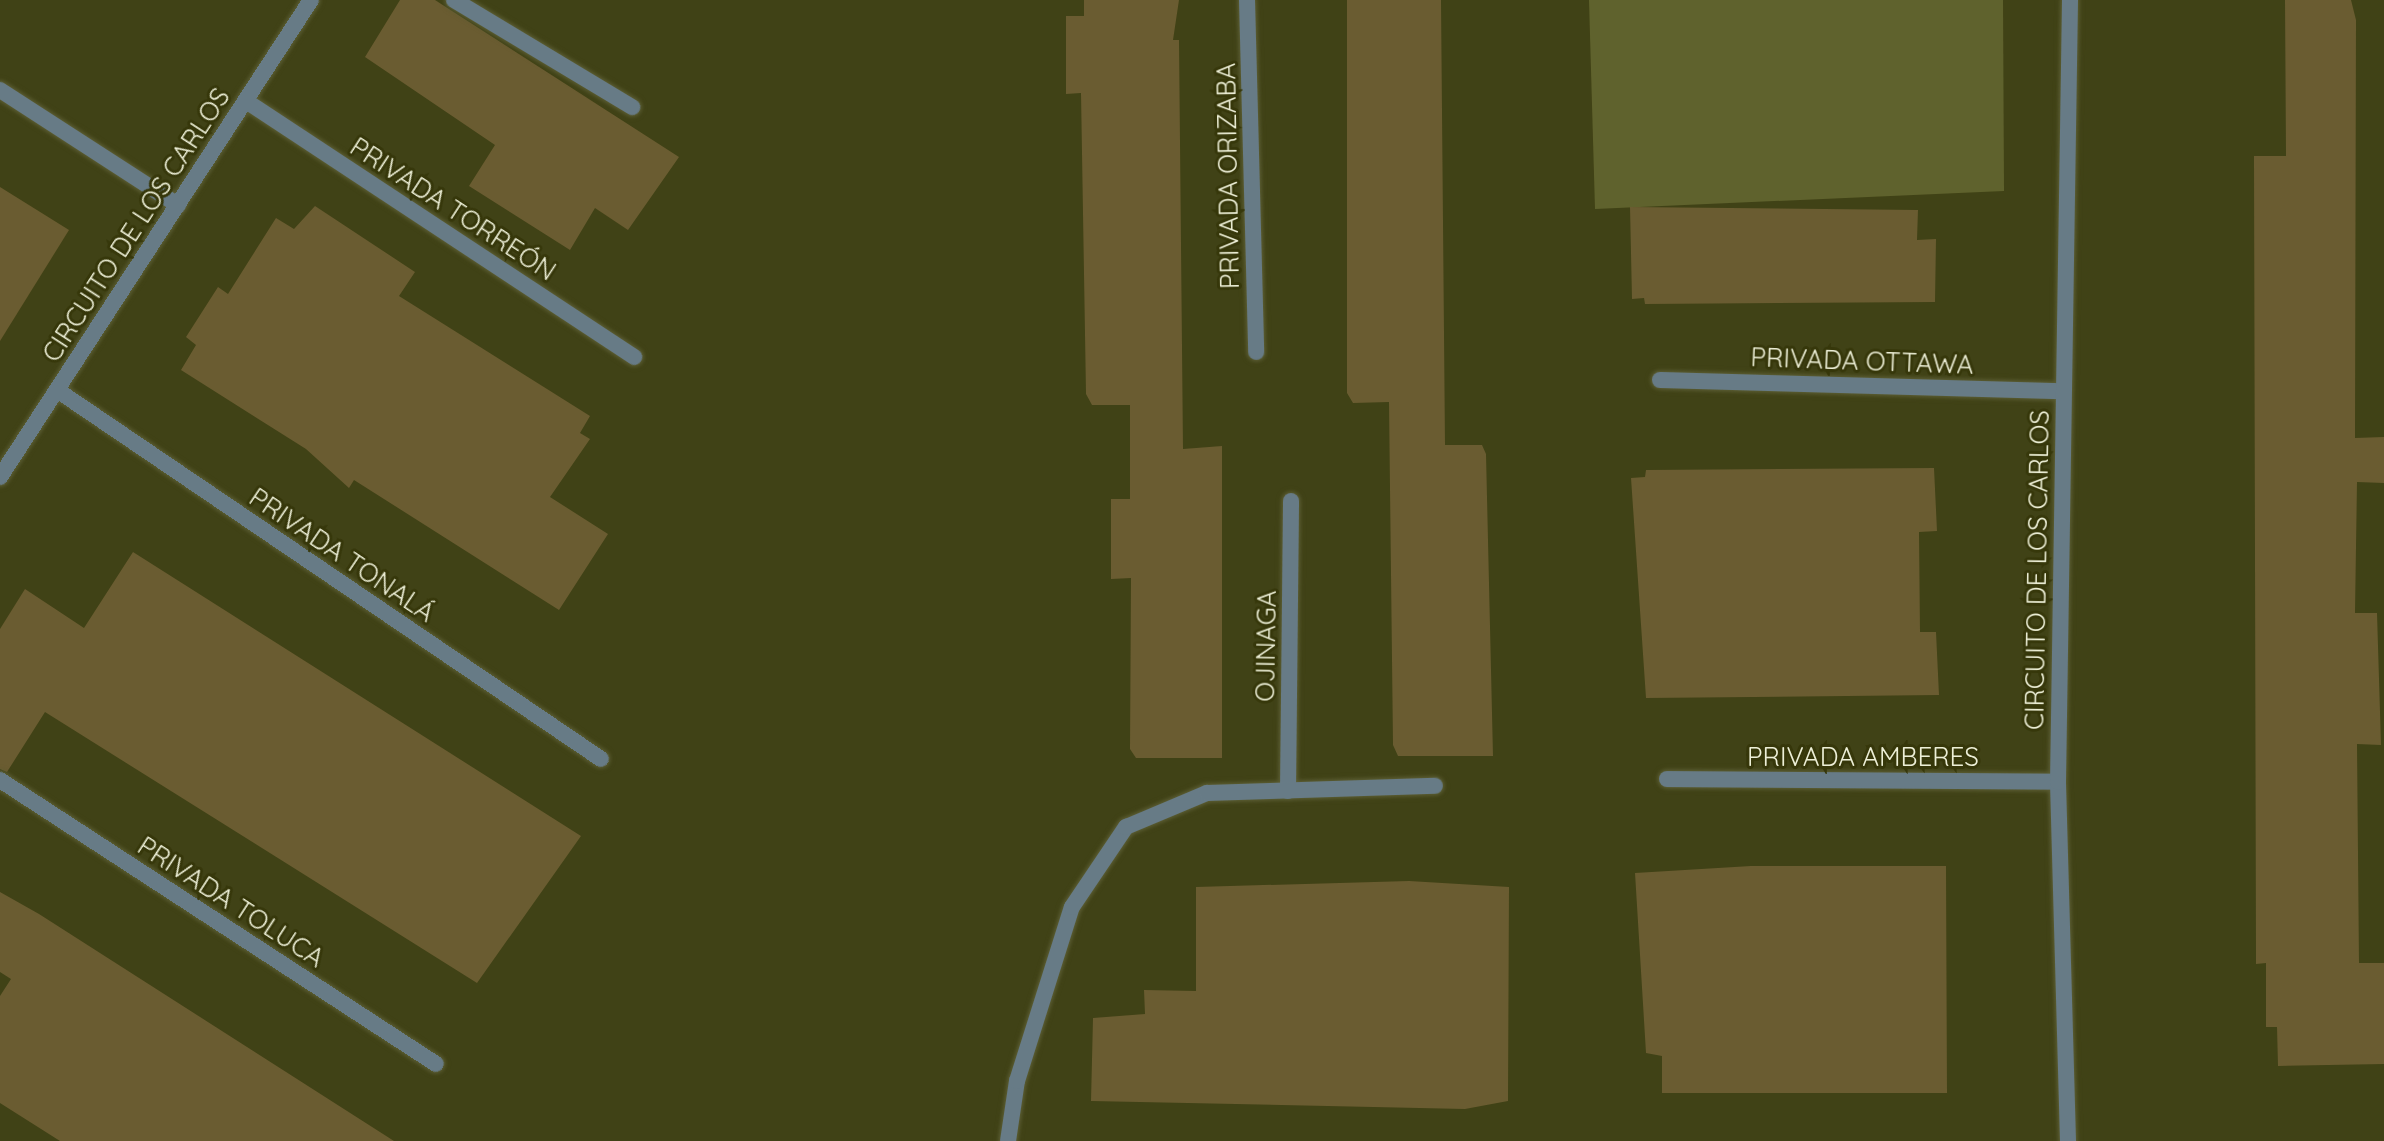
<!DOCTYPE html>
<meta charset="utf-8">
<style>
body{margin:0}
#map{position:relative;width:2384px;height:1141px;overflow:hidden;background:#404216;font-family:Quicksand,sans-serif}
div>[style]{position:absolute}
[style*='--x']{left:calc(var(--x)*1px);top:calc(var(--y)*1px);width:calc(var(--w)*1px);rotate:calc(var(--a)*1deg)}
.green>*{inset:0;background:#5f622d}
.building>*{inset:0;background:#6a5c31}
.roads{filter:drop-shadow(0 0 2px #5c5e35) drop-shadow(0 0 2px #5c5e35)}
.minor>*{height:16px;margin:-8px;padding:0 8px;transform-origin:8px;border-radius:8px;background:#677b86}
.tertiary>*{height:16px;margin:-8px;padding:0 8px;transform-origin:8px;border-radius:8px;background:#677b86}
span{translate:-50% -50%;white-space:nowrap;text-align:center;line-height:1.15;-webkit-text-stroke:6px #36370a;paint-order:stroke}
.street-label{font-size:26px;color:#edefd7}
</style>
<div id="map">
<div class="green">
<div style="clip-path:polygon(1589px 0,2003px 0,2004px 191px,1595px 209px)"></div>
</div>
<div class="building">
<div style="clip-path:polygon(400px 0,435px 0,679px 157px,628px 230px,595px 208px,570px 250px,469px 186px,495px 145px,365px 57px)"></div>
<div style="clip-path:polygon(1084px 0,1179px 0,1173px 40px,1179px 40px,1183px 449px,1222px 446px,1222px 758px,1136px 758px,1130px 749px,1131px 578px,1111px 579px,1111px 499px,1130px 499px,1130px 405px,1092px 405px,1086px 394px,1081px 93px,1066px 94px,1066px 16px,1084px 16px)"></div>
<div style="clip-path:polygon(1347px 0,1441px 0,1445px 445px,1482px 445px,1486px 454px,1493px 756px,1398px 756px,1393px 745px,1389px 402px,1353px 403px,1347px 393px)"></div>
<div style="clip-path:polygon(2285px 0,2351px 0,2356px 20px,2355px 438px,2384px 437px,2384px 483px,2357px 482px,2355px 613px,2377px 613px,2381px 745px,2357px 744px,2359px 963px,2384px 963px,2384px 1064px,2278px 1066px,2277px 1027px,2266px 1027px,2266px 963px,2256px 964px,2254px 156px,2286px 156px)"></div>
<div style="clip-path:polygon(0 187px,69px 230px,0 341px)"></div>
<div style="clip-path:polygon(315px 206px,415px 272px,399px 296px,590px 416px,580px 433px,590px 439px,550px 497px,608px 534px,559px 610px,354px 480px,349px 488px,306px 449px,181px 370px,196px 345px,186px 337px,218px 287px,228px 294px,276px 218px,294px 229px)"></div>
<div style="clip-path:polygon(1630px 207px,1918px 210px,1917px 240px,1936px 239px,1935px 302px,1645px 304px,1644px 298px,1632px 299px)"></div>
<div style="clip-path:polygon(1934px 468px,1937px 531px,1919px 532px,1920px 632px,1936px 632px,1939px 695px,1646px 698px,1631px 478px,1645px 477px,1646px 470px)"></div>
<div style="clip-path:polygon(133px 552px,581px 836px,477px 983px,45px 712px,7px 772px,0 769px,0 629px,25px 589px,84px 628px)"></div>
<div style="clip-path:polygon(1751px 866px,1946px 866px,1947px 1093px,1662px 1093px,1662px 1056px,1646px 1053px,1635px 873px)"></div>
<div style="clip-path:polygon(1409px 881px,1509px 887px,1508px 1101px,1465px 1109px,1091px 1101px,1093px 1018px,1145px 1014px,1144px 990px,1196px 991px,1196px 887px)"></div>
<div style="clip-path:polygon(0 892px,39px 914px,394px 1141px,60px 1141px,0 1103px,0 996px,11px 979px,0 972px)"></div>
</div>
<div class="roads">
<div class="minor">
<div style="--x:454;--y:0;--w:208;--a:31"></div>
<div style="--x:1247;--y:0;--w:352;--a:88.5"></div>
<div style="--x:0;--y:90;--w:212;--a:32.9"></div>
<div style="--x:246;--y:101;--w:465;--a:33.4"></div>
<div style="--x:1660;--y:380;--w:403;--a:1.6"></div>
<div style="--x:57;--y:390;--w:657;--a:34.15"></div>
<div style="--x:1667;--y:779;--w:391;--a:0.4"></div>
<div style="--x:0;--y:780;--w:520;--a:33.08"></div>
<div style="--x:1288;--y:791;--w:290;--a:-89.4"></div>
<div style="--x:1008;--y:1141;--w:61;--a:-81.5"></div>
<div style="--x:1017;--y:1081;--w:182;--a:-72.5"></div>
<div style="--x:1072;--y:907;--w:97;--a:-56"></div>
<div style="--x:1126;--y:827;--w:88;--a:-22.8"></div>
<div style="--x:1207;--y:793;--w:228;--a:-1.8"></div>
</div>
<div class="tertiary">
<div style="--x:0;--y:477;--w:569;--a:-56.9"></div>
<div style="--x:2068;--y:1141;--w:359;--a:-91.6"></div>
<div style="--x:2058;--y:782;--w:782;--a:-89.12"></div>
</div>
</div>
<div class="street-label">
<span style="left:1228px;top:176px;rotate:-91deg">PRIVADA ORIZABA</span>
<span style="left:453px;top:209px;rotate:33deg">PRIVADA TORREÓN</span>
<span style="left:136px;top:225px;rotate:-57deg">CIRCUITO DE LOS CARLOS</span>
<span style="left:1862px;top:361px;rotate:2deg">PRIVADA OTTAWA</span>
<span style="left:342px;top:555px;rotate:34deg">PRIVADA TONALÁ</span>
<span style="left:2037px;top:570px;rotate:-89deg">CIRCUITO DE LOS CARLOS</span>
<span style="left:1266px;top:646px;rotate:-89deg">OJINAGA</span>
<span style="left:1863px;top:757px">PRIVADA AMBERES</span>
<span style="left:231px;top:902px;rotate:33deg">PRIVADA TOLUCA</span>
</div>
</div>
